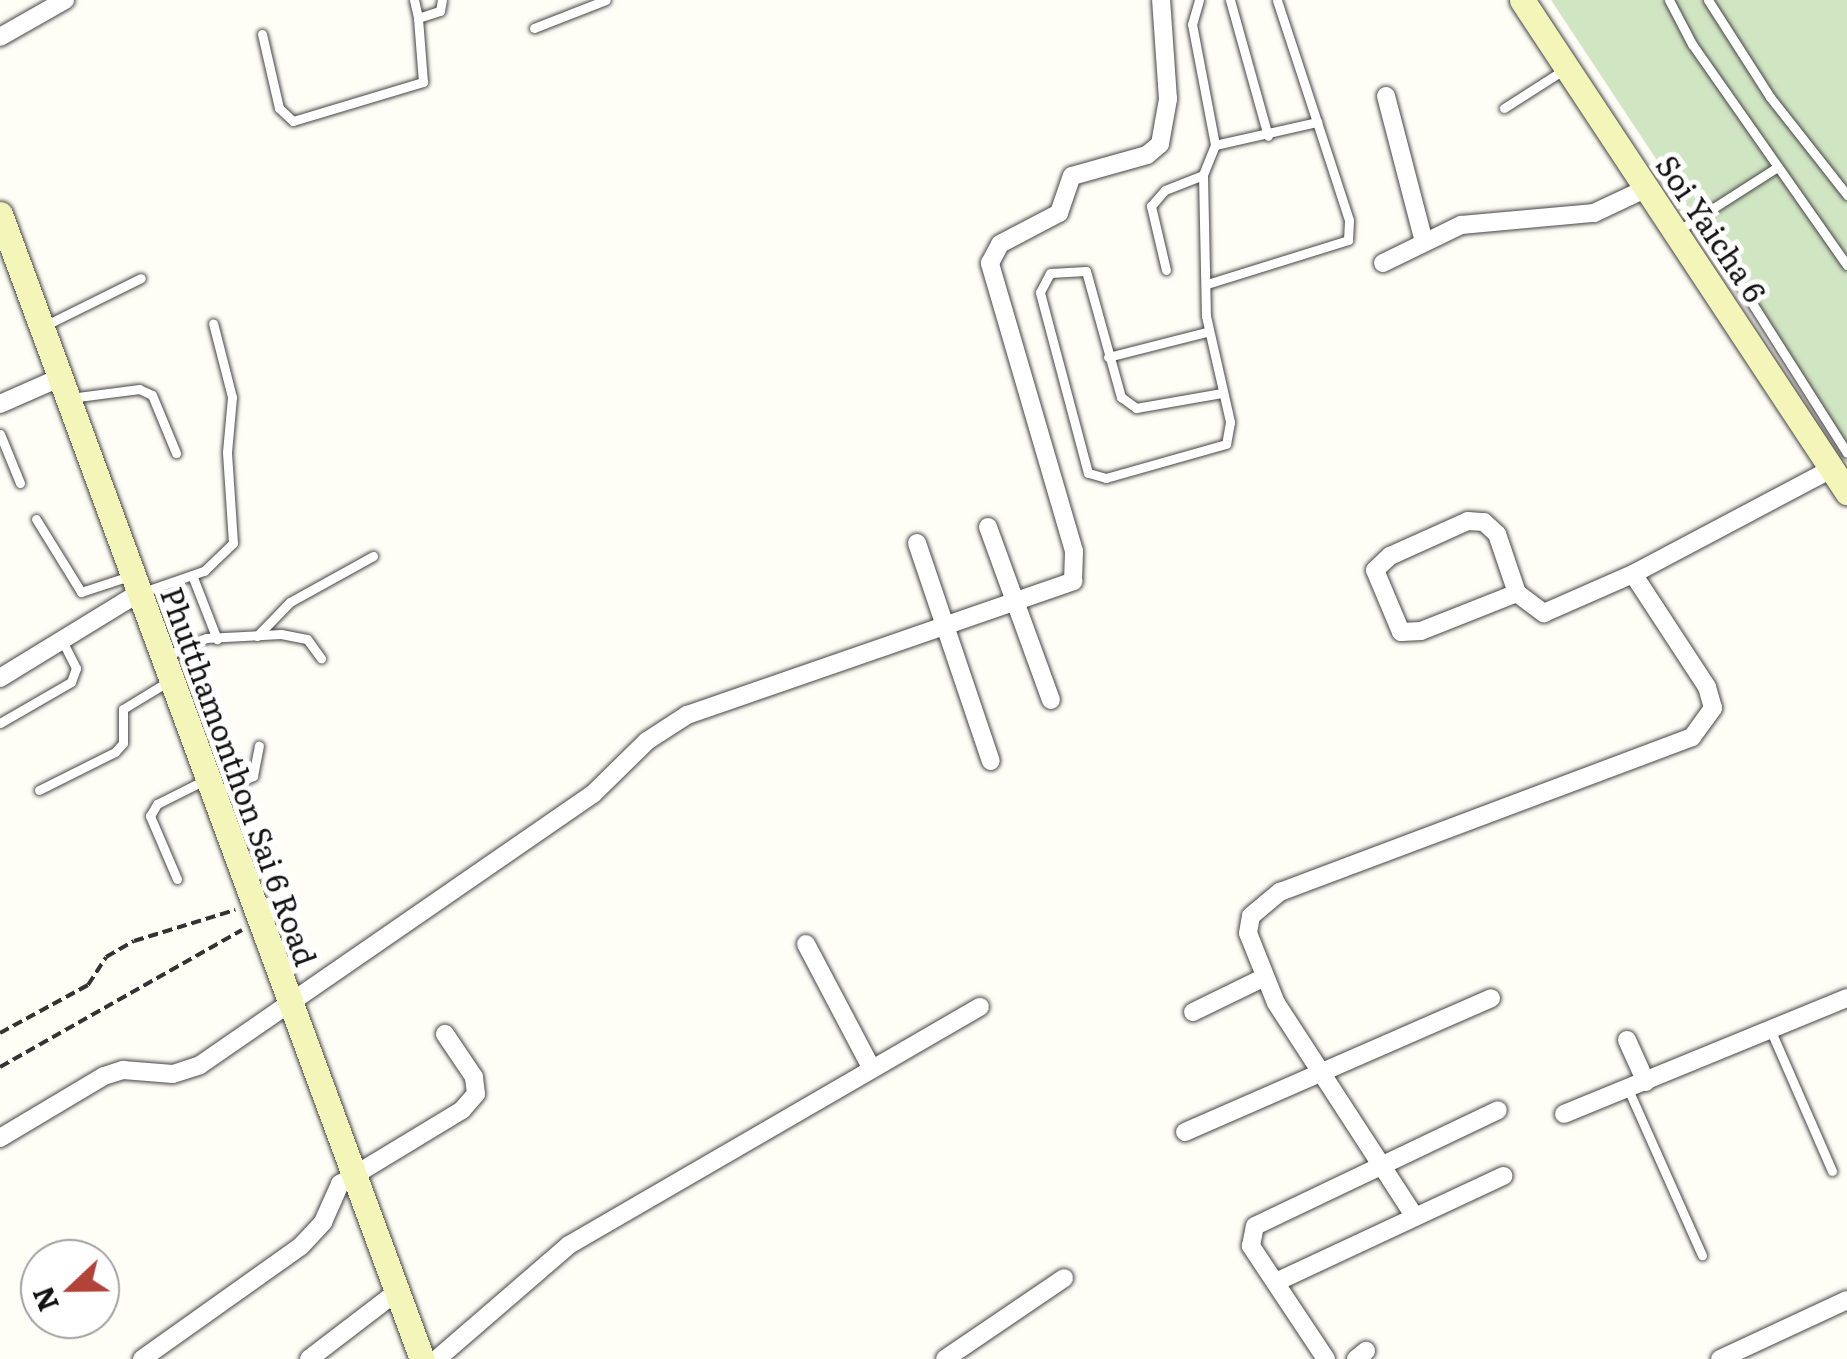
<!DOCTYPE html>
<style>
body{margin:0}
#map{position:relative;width:1847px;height:1359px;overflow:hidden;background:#fefdf6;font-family:Literata,serif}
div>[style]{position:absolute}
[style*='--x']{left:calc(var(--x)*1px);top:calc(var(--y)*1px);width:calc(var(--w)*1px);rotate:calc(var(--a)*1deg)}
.green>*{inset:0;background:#d0e5c2}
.path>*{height:4px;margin-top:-2px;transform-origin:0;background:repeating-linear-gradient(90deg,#333 0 10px,transparent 0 15px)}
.roads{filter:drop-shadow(0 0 2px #444) drop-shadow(0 0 2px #444)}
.lane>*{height:9px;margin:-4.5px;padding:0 4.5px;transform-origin:4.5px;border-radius:4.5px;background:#fff}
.street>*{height:18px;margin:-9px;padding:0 9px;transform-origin:9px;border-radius:9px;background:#fff}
.secondary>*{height:25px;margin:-12.5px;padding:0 12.5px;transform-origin:12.5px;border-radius:12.5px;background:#f4f6b9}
span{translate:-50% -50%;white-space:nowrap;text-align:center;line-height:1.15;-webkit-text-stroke:10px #fff;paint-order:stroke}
.street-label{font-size:30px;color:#111}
.north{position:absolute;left:20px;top:1239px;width:100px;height:100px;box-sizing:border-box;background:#fff;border:2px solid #a0a0a0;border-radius:50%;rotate:248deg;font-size:28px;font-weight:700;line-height:40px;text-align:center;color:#111}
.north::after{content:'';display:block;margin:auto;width:35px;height:45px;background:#b14339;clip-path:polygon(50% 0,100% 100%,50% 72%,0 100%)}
</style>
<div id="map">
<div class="green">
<div style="clip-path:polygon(1551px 0,1847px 0,1847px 448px)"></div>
</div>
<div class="path">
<div style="--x:0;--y:1033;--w:100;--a:-28.6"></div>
<div style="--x:88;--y:985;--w:33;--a:-57"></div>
<div style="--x:106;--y:957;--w:32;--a:-30"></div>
<div style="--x:134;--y:941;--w:106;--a:-17.1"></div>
<div style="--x:0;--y:1067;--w:278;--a:-29.5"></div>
</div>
<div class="roads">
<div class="lane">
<div style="--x:414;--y:0;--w:18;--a:77"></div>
<div style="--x:418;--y:18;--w:23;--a:-18"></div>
<div style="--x:440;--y:11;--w:11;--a:-80"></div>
<div style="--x:1199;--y:0;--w:25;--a:106"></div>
<div style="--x:1192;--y:24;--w:123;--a:79.2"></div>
<div style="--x:1215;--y:145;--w:32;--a:112"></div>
<div style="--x:1203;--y:175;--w:141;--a:88.8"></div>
<div style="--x:1206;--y:316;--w:109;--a:77.2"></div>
<div style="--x:1230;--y:422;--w:22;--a:100"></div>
<div style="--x:1226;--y:444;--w:125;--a:164.2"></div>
<div style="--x:1106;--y:478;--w:19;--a:-164"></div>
<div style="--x:1088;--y:473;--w:187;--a:-104.9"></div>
<div style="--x:1040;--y:292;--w:21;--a:-62"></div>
<div style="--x:1050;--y:273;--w:36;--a:-3"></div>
<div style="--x:1086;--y:271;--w:131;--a:74.5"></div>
<div style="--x:1121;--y:397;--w:19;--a:36"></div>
<div style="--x:1136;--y:408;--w:87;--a:-9.9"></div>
<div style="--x:1230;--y:0;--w:141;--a:74.4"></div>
<div style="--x:1669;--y:0;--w:50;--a:62.4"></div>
<div style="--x:1692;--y:44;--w:270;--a:55"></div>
<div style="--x:1708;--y:0;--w:115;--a:57.4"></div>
<div style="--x:1770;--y:97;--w:125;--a:51.8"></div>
<div style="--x:534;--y:28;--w:77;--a:-21.3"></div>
<div style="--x:262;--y:34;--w:76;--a:77.1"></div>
<div style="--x:279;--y:108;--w:19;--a:43"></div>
<div style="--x:293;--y:121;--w:136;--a:-16.7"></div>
<div style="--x:423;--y:82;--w:64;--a:-94.5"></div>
<div style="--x:1504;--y:108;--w:72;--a:-32.6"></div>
<div style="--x:1215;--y:145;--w:105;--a:-12.7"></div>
<div style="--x:1317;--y:122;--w:128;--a:-108.2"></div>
<div style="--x:1698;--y:218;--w:278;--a:57.6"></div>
<div style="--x:1679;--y:230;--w:115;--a:-32.6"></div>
<div style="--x:1166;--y:270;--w:66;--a:-103.2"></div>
<div style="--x:1151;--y:206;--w:21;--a:-49"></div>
<div style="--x:1165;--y:190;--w:41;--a:-21.5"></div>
<div style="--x:1207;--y:284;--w:148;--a:-17.3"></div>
<div style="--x:1348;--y:240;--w:20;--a:-87"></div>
<div style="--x:1349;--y:220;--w:103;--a:-108.1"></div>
<div style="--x:44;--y:326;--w:108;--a:-26.3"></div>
<div style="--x:1108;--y:357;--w:102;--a:-14.2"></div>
<div style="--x:70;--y:398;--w:70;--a:-7.4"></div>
<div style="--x:139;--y:389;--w:14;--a:25"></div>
<div style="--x:152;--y:395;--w:63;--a:67.5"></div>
<div style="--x:0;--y:434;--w:53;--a:67.8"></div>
<div style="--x:36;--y:519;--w:86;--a:58.3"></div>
<div style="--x:81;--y:592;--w:52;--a:-18.1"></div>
<div style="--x:192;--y:575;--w:69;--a:68.7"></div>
<div style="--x:140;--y:593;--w:68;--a:-19"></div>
<div style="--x:204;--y:571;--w:40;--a:-44"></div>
<div style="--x:233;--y:543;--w:91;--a:-93.8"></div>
<div style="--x:227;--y:452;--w:55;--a:-84.8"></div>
<div style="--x:232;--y:397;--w:76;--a:-104.4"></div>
<div style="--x:257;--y:636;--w:47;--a:-45.9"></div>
<div style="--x:290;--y:602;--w:95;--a:-29"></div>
<div style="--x:164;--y:657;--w:46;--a:-24.3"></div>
<div style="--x:206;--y:638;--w:75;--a:-3.1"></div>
<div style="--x:281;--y:634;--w:26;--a:11"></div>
<div style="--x:307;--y:639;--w:24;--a:54"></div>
<div style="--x:0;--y:723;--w:82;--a:-30"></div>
<div style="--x:71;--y:682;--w:15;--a:-70"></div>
<div style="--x:76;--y:668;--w:30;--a:-117"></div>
<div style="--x:39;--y:790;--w:85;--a:-26.6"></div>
<div style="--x:115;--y:752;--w:12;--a:-48"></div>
<div style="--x:123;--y:743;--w:34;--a:-90"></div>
<div style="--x:123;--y:709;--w:54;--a:-31.3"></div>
<div style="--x:215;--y:793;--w:42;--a:-24.1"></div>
<div style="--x:253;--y:776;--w:31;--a:-79"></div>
<div style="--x:177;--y:879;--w:69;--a:-113.2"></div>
<div style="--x:150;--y:816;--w:14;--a:-60"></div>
<div style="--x:157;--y:804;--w:54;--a:-26.6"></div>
<div style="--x:1770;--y:1029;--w:155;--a:66.4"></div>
<div style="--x:1628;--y:1089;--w:182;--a:66"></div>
</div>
<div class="street">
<div style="--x:0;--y:37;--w:75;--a:-29.6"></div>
<div style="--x:1386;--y:96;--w:151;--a:75.4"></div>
<div style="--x:1383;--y:263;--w:87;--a:-26"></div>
<div style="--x:1461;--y:225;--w:134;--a:-5.2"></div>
<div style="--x:1594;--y:213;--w:59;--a:-25.3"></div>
<div style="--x:0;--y:404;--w:64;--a:-23.8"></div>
<div style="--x:988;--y:527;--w:184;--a:70"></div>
<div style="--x:917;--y:543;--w:230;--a:71.3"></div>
<div style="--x:1517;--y:593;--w:103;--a:158.4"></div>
<div style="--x:1421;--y:631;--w:20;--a:177"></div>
<div style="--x:1401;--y:632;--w:67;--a:-112.8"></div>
<div style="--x:1375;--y:570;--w:21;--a:-43"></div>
<div style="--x:1390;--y:556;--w:85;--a:-24.2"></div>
<div style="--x:1468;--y:521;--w:16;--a:4"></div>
<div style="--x:1484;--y:522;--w:18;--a:43"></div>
<div style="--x:1497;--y:534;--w:62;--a:71.3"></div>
<div style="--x:1517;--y:593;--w:34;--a:37"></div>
<div style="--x:1544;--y:613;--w:97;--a:-23.7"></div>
<div style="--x:0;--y:678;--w:161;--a:-31.5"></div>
<div style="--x:806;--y:944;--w:141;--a:62.2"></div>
<div style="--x:1193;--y:1012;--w:78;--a:-25.9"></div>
<div style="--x:1627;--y:1040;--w:46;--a:65.7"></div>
<div style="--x:1564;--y:1114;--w:306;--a:-22.3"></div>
<div style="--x:1185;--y:1132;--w:334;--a:-23.6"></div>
<div style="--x:0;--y:1138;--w:121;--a:-30.8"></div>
<div style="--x:104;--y:1076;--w:20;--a:-18"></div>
<div style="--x:123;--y:1070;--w:50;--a:4.6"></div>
<div style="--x:173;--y:1074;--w:28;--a:-18"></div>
<div style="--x:200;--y:1065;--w:477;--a:-34.6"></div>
<div style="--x:593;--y:794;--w:76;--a:-44.5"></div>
<div style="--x:647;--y:741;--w:48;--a:-33"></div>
<div style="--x:687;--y:715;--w:409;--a:-19.1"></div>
<div style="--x:1073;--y:581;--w:30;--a:-88"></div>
<div style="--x:1074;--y:551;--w:300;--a:-106.3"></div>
<div style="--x:990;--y:263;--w:21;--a:-62"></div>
<div style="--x:1000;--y:244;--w:67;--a:-27.7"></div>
<div style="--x:1059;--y:213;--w:39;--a:-71"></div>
<div style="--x:1072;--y:176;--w:78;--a:-15.6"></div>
<div style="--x:1147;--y:155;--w:17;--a:-40"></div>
<div style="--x:1160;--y:144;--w:46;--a:-79.9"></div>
<div style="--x:1168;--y:99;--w:99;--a:-94"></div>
<div style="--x:1415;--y:1217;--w:255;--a:-123"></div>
<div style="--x:1276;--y:1003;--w:75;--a:-111.8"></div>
<div style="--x:1248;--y:933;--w:17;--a:-80"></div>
<div style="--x:1251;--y:916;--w:38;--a:-40"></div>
<div style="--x:1280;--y:892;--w:440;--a:-20.6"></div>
<div style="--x:1692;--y:737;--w:36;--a:-54"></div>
<div style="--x:1713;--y:708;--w:22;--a:-106"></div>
<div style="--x:1707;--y:687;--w:135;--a:-123.2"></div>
<div style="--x:1633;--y:574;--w:224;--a:-27.9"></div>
<div style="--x:1276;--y:1282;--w:251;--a:-25"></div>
<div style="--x:142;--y:1359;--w:195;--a:-35.4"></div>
<div style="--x:301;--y:1246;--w:33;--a:-47"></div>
<div style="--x:323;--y:1222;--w:42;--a:-65.9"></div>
<div style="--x:340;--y:1184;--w:143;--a:-31.2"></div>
<div style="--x:462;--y:1110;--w:21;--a:-49"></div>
<div style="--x:476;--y:1094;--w:17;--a:-97"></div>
<div style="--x:474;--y:1077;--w:52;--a:-124"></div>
<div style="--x:309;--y:1359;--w:112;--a:-37.4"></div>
<div style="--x:437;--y:1359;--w:174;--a:-40.8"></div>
<div style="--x:569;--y:1245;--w:475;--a:-30.1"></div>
<div style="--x:945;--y:1359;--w:144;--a:-34.2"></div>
<div style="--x:1326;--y:1359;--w:136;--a:-123.6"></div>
<div style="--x:1251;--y:1246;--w:20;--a:-79"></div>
<div style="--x:1255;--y:1226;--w:269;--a:-25.5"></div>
<div style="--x:1356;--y:1359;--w:13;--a:-39"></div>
<div style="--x:1720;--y:1359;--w:140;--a:-24.9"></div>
</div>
<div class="secondary">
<div style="--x:1522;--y:0;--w:590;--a:56.55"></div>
<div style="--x:0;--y:214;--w:1220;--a:69.77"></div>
</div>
</div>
<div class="street-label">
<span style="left:1712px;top:228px;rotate:56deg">Soi Yaicha 6</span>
<span style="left:240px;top:776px;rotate:70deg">Phutthamonthon Sai 6 Road</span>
</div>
<div class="north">N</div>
</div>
